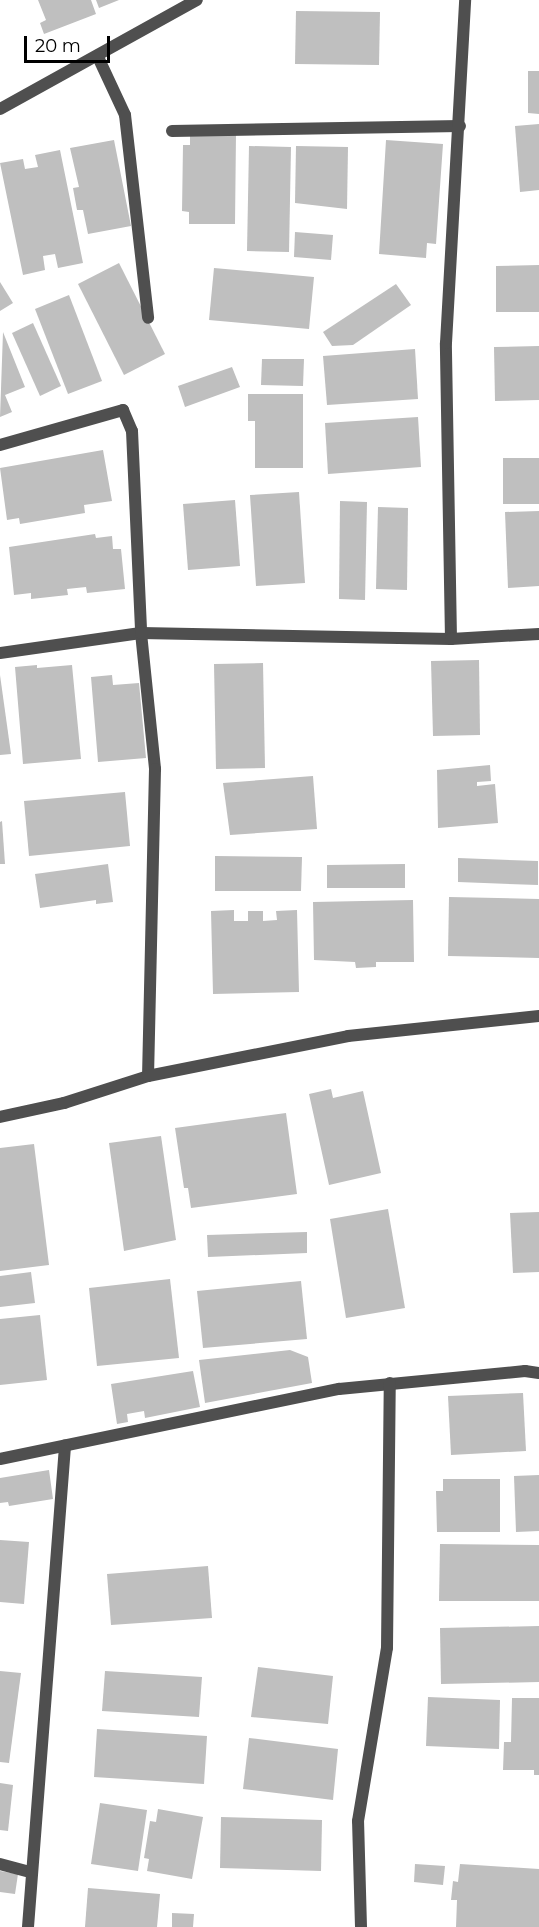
<!DOCTYPE html>
<style>
body{margin:0}
#map{position:relative;width:539px;height:1927px;overflow:hidden;background:#fff;font-family:Montserrat,sans-serif}
div>[style]{position:absolute}
[style*='--x']{left:calc(var(--x)*1px);top:calc(var(--y)*1px);width:calc(var(--w)*1px);rotate:calc(var(--a)*1deg)}
.building>*{inset:0;background:#bfbfbf}
.minor>*{height:12px;margin:-6px;padding:0 6px;transform-origin:6px;border-radius:6px;background:#4f4f4f}
span{translate:-50% -50%;white-space:nowrap;text-align:center;line-height:1.15;-webkit-text-stroke:4.5px #fff;paint-order:stroke}
.scale{position:absolute;left:24px;top:36px;width:86px;height:27px;box-sizing:border-box;border:3px solid #000;border-top:0;padding-left:8px;font-size:18px;line-height:21px;white-space:nowrap;color:#000;-webkit-text-stroke:4px #fff;paint-order:stroke}
</style>
<div id="map">
<div class="building">
<div style="clip-path:polygon(38px 0,91px 0,96px 14px,44px 34px,40px 23px,46px 20px)"></div>
<div style="clip-path:polygon(96px 0,119px 0,99px 8px)"></div>
<div style="clip-path:polygon(296px 11px,380px 12px,379px 65px,295px 64px)"></div>
<div style="clip-path:polygon(528px 71px,539px 71px,539px 114px,528px 113px)"></div>
<div style="clip-path:polygon(539px 124px,539px 190px,520px 192px,515px 126px)"></div>
<div style="clip-path:polygon(190px 133px,236px 134px,235px 224px,189px 224px,189px 212px,182px 211px,183px 145px,190px 145px)"></div>
<div style="clip-path:polygon(114px 140px,131px 226px,88px 234px,83px 210px,77px 210px,73px 188px,79px 187px,70px 148px)"></div>
<div style="clip-path:polygon(386px 140px,443px 144px,436px 244px,427px 243px,426px 258px,379px 254px)"></div>
<div style="clip-path:polygon(249px 146px,291px 147px,289px 252px,247px 251px)"></div>
<div style="clip-path:polygon(296px 146px,348px 147px,347px 209px,295px 203px)"></div>
<div style="clip-path:polygon(60px 150px,83px 263px,58px 268px,55px 254px,43px 256px,45px 270px,23px 275px,0 163px,23px 159px,25px 169px,38px 167px,35px 155px)"></div>
<div style="clip-path:polygon(295px 232px,333px 235px,331px 260px,294px 257px)"></div>
<div style="clip-path:polygon(119px 263px,165px 354px,124px 375px,78px 284px)"></div>
<div style="clip-path:polygon(539px 265px,539px 312px,496px 312px,496px 266px)"></div>
<div style="clip-path:polygon(214px 268px,314px 277px,309px 329px,209px 320px)"></div>
<div style="clip-path:polygon(0 282px,13px 303px,0 311px)"></div>
<div style="clip-path:polygon(396px 284px,411px 305px,353px 345px,332px 346px,323px 332px)"></div>
<div style="clip-path:polygon(69px 295px,102px 381px,68px 394px,35px 309px)"></div>
<div style="clip-path:polygon(33px 323px,61px 386px,40px 396px,12px 333px)"></div>
<div style="clip-path:polygon(3px 332px,25px 387px,5px 395px,12px 412px,0 417px)"></div>
<div style="clip-path:polygon(539px 346px,539px 400px,495px 401px,494px 347px)"></div>
<div style="clip-path:polygon(415px 349px,418px 399px,327px 405px,323px 356px)"></div>
<div style="clip-path:polygon(262px 359px,304px 359px,303px 386px,261px 385px)"></div>
<div style="clip-path:polygon(232px 367px,240px 387px,185px 407px,178px 386px)"></div>
<div style="clip-path:polygon(248px 394px,303px 394px,303px 468px,255px 468px,255px 421px,248px 421px)"></div>
<div style="clip-path:polygon(418px 417px,421px 467px,328px 474px,325px 423px)"></div>
<div style="clip-path:polygon(103px 450px,112px 501px,84px 505px,85px 513px,20px 524px,19px 518px,7px 520px,0 468px)"></div>
<div style="clip-path:polygon(503px 458px,539px 458px,539px 504px,503px 504px)"></div>
<div style="clip-path:polygon(299px 492px,305px 583px,256px 586px,250px 495px)"></div>
<div style="clip-path:polygon(235px 500px,240px 566px,188px 570px,183px 504px)"></div>
<div style="clip-path:polygon(340px 501px,367px 502px,365px 600px,339px 599px)"></div>
<div style="clip-path:polygon(378px 507px,408px 508px,407px 590px,376px 589px)"></div>
<div style="clip-path:polygon(539px 511px,539px 586px,508px 588px,505px 512px)"></div>
<div style="clip-path:polygon(95px 534px,96px 538px,112px 536px,113px 549px,121px 549px,125px 589px,87px 593px,86px 587px,67px 589px,68px 595px,31px 599px,31px 593px,14px 595px,9px 547px)"></div>
<div style="clip-path:polygon(479px 660px,480px 735px,433px 736px,431px 661px)"></div>
<div style="clip-path:polygon(263px 663px,265px 768px,216px 769px,214px 664px)"></div>
<div style="clip-path:polygon(37px 665px,37px 668px,72px 665px,81px 759px,23px 764px,15px 667px)"></div>
<div style="clip-path:polygon(0 675px,11px 754px,0 755px)"></div>
<div style="clip-path:polygon(112px 675px,113px 685px,139px 683px,146px 758px,98px 762px,91px 677px)"></div>
<div style="clip-path:polygon(490px 765px,491px 781px,477px 782px,477px 786px,495px 784px,498px 823px,438px 828px,437px 770px)"></div>
<div style="clip-path:polygon(313px 776px,317px 829px,230px 835px,223px 783px)"></div>
<div style="clip-path:polygon(125px 792px,130px 846px,29px 856px,24px 801px)"></div>
<div style="clip-path:polygon(2px 821px,5px 864px,0 864px,0 822px)"></div>
<div style="clip-path:polygon(215px 856px,302px 857px,301px 891px,215px 891px)"></div>
<div style="clip-path:polygon(458px 858px,538px 861px,538px 885px,458px 882px)"></div>
<div style="clip-path:polygon(108px 864px,113px 902px,96px 904px,96px 900px,40px 908px,35px 874px)"></div>
<div style="clip-path:polygon(405px 864px,405px 888px,327px 888px,327px 865px)"></div>
<div style="clip-path:polygon(449px 897px,539px 899px,539px 958px,448px 956px)"></div>
<div style="clip-path:polygon(413px 900px,414px 962px,376px 962px,376px 967px,356px 968px,355px 962px,314px 960px,313px 902px)"></div>
<div style="clip-path:polygon(234px 910px,234px 921px,248px 921px,248px 911px,263px 911px,263px 921px,277px 920px,276px 911px,297px 910px,299px 992px,213px 994px,211px 911px)"></div>
<div style="clip-path:polygon(331px 1089px,333px 1098px,363px 1091px,381px 1173px,329px 1185px,309px 1094px)"></div>
<div style="clip-path:polygon(286px 1113px,297px 1194px,191px 1208px,188px 1188px,184px 1188px,175px 1128px)"></div>
<div style="clip-path:polygon(161px 1136px,176px 1240px,124px 1251px,109px 1143px)"></div>
<div style="clip-path:polygon(34px 1144px,49px 1265px,0 1271px,0 1148px)"></div>
<div style="clip-path:polygon(388px 1209px,405px 1308px,346px 1318px,330px 1219px)"></div>
<div style="clip-path:polygon(539px 1212px,539px 1272px,513px 1273px,510px 1213px)"></div>
<div style="clip-path:polygon(307px 1232px,307px 1253px,208px 1257px,207px 1235px)"></div>
<div style="clip-path:polygon(31px 1272px,35px 1303px,0 1307px,0 1276px)"></div>
<div style="clip-path:polygon(170px 1279px,179px 1358px,97px 1366px,89px 1288px)"></div>
<div style="clip-path:polygon(301px 1281px,307px 1339px,203px 1348px,197px 1291px)"></div>
<div style="clip-path:polygon(40px 1315px,47px 1380px,0 1385px,0 1319px)"></div>
<div style="clip-path:polygon(290px 1350px,308px 1357px,312px 1383px,205px 1403px,199px 1360px)"></div>
<div style="clip-path:polygon(193px 1371px,200px 1407px,145px 1418px,144px 1411px,127px 1414px,128px 1422px,117px 1424px,111px 1384px)"></div>
<div style="clip-path:polygon(523px 1393px,526px 1451px,451px 1455px,448px 1396px)"></div>
<div style="clip-path:polygon(49px 1470px,53px 1499px,9px 1506px,8px 1502px,0 1503px,0 1478px)"></div>
<div style="clip-path:polygon(539px 1475px,539px 1531px,516px 1532px,514px 1476px)"></div>
<div style="clip-path:polygon(443px 1479px,500px 1479px,500px 1532px,437px 1532px,436px 1491px,443px 1491px)"></div>
<div style="clip-path:polygon(0 1540px,29px 1542px,24px 1604px,0 1602px)"></div>
<div style="clip-path:polygon(440px 1544px,539px 1545px,539px 1601px,439px 1601px)"></div>
<div style="clip-path:polygon(208px 1566px,212px 1618px,111px 1625px,107px 1574px)"></div>
<div style="clip-path:polygon(539px 1626px,539px 1682px,441px 1684px,440px 1628px)"></div>
<div style="clip-path:polygon(258px 1667px,333px 1676px,328px 1724px,251px 1717px)"></div>
<div style="clip-path:polygon(0 1671px,21px 1673px,9px 1763px,0 1762px)"></div>
<div style="clip-path:polygon(105px 1671px,202px 1677px,199px 1717px,102px 1711px)"></div>
<div style="clip-path:polygon(428px 1697px,500px 1700px,499px 1749px,426px 1746px)"></div>
<div style="clip-path:polygon(512px 1698px,539px 1698px,539px 1775px,534px 1775px,534px 1770px,503px 1770px,504px 1742px,511px 1742px)"></div>
<div style="clip-path:polygon(97px 1729px,207px 1736px,204px 1784px,94px 1777px)"></div>
<div style="clip-path:polygon(249px 1738px,338px 1749px,333px 1800px,243px 1789px)"></div>
<div style="clip-path:polygon(0 1783px,13px 1785px,8px 1831px,0 1830px)"></div>
<div style="clip-path:polygon(100px 1803px,147px 1810px,138px 1871px,91px 1864px)"></div>
<div style="clip-path:polygon(158px 1809px,203px 1817px,192px 1879px,147px 1871px,149px 1859px,144px 1858px,150px 1821px,156px 1822px)"></div>
<div style="clip-path:polygon(221px 1817px,322px 1820px,321px 1871px,220px 1868px)"></div>
<div style="clip-path:polygon(415px 1864px,445px 1866px,443px 1885px,414px 1882px)"></div>
<div style="clip-path:polygon(460px 1864px,539px 1869px,539px 1927px,456px 1927px,457px 1900px,451px 1900px,453px 1881px,458px 1882px)"></div>
<div style="clip-path:polygon(0 1871px,18px 1874px,15px 1894px,0 1892px)"></div>
<div style="clip-path:polygon(88px 1888px,160px 1894px,157px 1927px,85px 1927px)"></div>
<div style="clip-path:polygon(172px 1913px,194px 1914px,193px 1927px,172px 1927px)"></div>
</div>
<div class="minor">
<div style="--x:98;--y:57;--w:64;--a:65"></div>
<div style="--x:125;--y:115;--w:204;--a:83.5"></div>
<div style="--x:0;--y:109;--w:225;--a:-29"></div>
<div style="--x:172;--y:131;--w:288;--a:-1"></div>
<div style="--x:0;--y:445;--w:128;--a:-15.9"></div>
<div style="--x:123;--y:410;--w:23;--a:67"></div>
<div style="--x:132;--y:431;--w:202;--a:87.4"></div>
<div style="--x:141;--y:633;--w:137;--a:84.1"></div>
<div style="--x:155;--y:769;--w:307;--a:91.3"></div>
<div style="--x:451;--y:639;--w:296;--a:-91"></div>
<div style="--x:446;--y:343;--w:344;--a:-86.8"></div>
<div style="--x:0;--y:653;--w:142;--a:-8.1"></div>
<div style="--x:141;--y:633;--w:310;--a:1.1"></div>
<div style="--x:451;--y:639;--w:88;--a:-3.3"></div>
<div style="--x:0;--y:1117;--w:66;--a:-12.3"></div>
<div style="--x:64;--y:1103;--w:88;--a:-17.8"></div>
<div style="--x:148;--y:1076;--w:204;--a:-11.3"></div>
<div style="--x:348;--y:1036;--w:192;--a:-6"></div>
<div style="--x:0;--y:1459;--w:346;--a:-11.7"></div>
<div style="--x:339;--y:1389;--w:187;--a:-5.5"></div>
<div style="--x:525;--y:1371;--w:14;--a:8"></div>
<div style="--x:0;--y:1864;--w:30;--a:15"></div>
<div style="--x:28;--y:1927;--w:483;--a:-85.6"></div>
<div style="--x:361;--y:1927;--w:106;--a:-91.6"></div>
<div style="--x:358;--y:1821;--w:175;--a:-80.5"></div>
<div style="--x:387;--y:1648;--w:265;--a:-89.4"></div>
</div>
<div class="scale">20 m</div>
</div>
